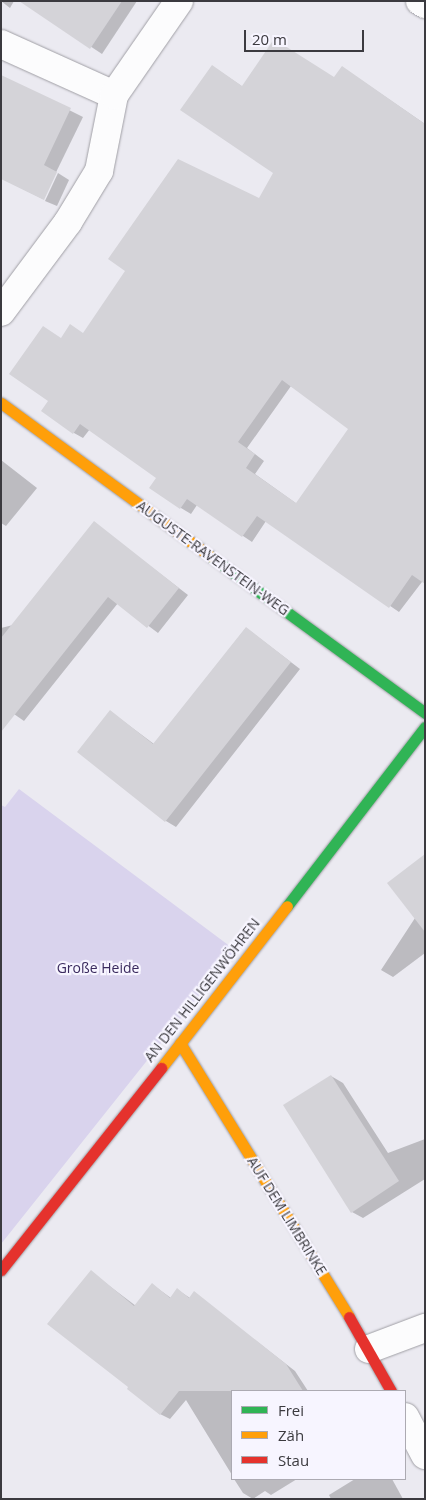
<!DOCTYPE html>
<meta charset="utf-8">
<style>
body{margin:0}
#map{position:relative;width:426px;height:1500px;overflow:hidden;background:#ebeaf1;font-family:"Open Sans",sans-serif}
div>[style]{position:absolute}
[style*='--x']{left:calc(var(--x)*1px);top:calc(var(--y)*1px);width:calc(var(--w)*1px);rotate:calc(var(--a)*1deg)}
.green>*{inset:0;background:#d9d3ed}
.shadow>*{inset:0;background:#0003}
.building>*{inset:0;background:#d4d3d8}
.roads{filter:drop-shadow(0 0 1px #a09fa5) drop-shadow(0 0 1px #a09fa5)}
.street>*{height:28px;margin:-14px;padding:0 14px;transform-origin:14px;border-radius:14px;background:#fcfcfd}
.fast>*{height:11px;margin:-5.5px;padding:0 5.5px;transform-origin:5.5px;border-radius:5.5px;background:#30b455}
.slow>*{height:11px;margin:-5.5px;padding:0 5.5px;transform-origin:5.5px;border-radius:5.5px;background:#ff9f0a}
.jam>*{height:11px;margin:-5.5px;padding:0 5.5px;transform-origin:5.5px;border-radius:5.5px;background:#e5322d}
span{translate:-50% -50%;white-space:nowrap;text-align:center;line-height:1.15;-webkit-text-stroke:4.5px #f7f5ff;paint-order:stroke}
.street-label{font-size:14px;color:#3b3a3f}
.park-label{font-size:14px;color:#3a2a5e}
.frame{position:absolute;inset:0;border:2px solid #3b3a3f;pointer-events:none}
.legend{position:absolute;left:231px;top:1390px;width:175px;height:90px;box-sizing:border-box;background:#f7f5ff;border:1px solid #acaab2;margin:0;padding:6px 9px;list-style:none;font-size:15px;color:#3b3a3f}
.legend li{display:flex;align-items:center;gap:10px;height:25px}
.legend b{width:25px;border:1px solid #acaab2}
.scale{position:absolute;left:244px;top:30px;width:120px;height:22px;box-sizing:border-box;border:2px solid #3b3a3f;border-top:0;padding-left:6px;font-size:15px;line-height:18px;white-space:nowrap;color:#3b3a3f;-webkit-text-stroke:4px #f7f5ff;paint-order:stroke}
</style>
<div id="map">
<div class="green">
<div style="clip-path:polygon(19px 789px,235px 950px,1px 1244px,1px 805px,5px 807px)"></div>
</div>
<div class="shadow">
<div style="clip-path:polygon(1px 1px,14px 1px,10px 8px)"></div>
<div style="clip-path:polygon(22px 1px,137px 1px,102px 54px)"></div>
<div style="clip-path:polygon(evenodd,212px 66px,243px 87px,335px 79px,342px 67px,425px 124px,425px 578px,399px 612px,266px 521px,252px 542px,197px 505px,191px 514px,181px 508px,151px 487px,158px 478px,90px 429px,83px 438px,74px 433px,50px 401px,62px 339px,84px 334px,260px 199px,275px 172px,212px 66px,291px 386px,350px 428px,297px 504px,255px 474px,264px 461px,247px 448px,291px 386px)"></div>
<div style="clip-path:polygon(1px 76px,83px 117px,43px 199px,5px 180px)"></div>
<div style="clip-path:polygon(58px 173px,69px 180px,57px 206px,45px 201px)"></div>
<div style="clip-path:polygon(1px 460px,37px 488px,6px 526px,1px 523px)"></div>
<div style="clip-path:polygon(94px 523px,188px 595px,158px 633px,118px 603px,24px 721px,1px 705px,1px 628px,13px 625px)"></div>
<div style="clip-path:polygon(246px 628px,300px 669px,176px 827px,166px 821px,111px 712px,154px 744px)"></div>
<div style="clip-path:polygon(425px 855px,425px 953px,393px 977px,381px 970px,415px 918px)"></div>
<div style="clip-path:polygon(331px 1076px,343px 1083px,388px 1153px,425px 1139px,425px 1179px,363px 1218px,352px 1212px)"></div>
<div style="clip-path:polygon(91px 1272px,136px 1306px,153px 1285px,171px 1298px,178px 1290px,190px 1298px,194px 1293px,295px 1371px,308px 1391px,232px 1391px,232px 1475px,186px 1400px,170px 1419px,160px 1414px,130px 1387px)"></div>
<div style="clip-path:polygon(234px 1479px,297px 1479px,271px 1495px,265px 1491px,253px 1499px,243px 1493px)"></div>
<div style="clip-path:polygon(355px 1479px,392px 1479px,403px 1499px,331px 1499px,329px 1495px)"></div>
</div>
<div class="building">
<div style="clip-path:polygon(19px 1px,122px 1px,90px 49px)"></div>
<div style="clip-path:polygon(evenodd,274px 39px,334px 77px,342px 66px,425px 124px,425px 584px,412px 575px,389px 608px,257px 516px,242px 537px,187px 499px,180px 509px,149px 488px,156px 478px,80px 424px,73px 434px,41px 411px,48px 401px,9px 374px,43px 326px,61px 338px,70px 324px,83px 333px,125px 271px,108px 259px,178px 159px,259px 198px,273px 173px,180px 110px,212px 65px,242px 86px,274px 39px,282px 380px,348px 429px,296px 503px,246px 468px,255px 454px,238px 442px,282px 380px)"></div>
<div style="clip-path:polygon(1px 75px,71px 108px,44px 165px,57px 172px,44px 200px,1px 179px)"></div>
<div style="clip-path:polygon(94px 521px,179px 588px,147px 628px,108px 597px,1px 732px,1px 638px)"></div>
<div style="clip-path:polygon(246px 627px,291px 662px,165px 822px,77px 752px,110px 710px,153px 744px)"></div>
<div style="clip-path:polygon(425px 854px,425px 932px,387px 883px)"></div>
<div style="clip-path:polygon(331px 1075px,399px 1181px,351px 1213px,283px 1105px)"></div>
<div style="clip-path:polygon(91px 1270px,134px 1306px,152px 1283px,170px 1298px,177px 1288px,189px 1298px,194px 1291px,286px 1364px,303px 1391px,179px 1391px,160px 1415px,127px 1389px,128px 1387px,47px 1324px)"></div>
</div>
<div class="roads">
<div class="street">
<div style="--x:420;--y:1;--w:6;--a:31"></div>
<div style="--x:1;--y:44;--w:124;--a:24.3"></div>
<div style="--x:1;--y:312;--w:112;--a:-53.3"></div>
<div style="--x:68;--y:222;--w:60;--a:-58.7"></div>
<div style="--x:99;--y:171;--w:77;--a:-78.8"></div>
<div style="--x:114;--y:95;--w:114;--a:-55.3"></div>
<div style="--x:369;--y:1349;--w:60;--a:-20.6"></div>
<div style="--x:405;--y:1417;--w:43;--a:62.2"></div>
</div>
<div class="fast">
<div style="--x:210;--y:556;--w:266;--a:36.1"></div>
<div style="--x:287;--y:906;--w:226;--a:-52.4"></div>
</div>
<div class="slow">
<div style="--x:1;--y:403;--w:259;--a:36.2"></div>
<div style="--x:180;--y:1043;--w:322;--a:58.3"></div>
<div style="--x:161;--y:1068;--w:205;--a:-52.1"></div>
</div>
<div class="jam">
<div style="--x:1;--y:1270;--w:258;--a:-51.6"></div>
<div style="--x:349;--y:1317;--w:85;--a:60.4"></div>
</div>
</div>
<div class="street-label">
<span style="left:213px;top:558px;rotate:36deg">AUGUSTE-RAVENSTEIN-WEG</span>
<span style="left:202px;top:990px;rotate:-52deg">AN DEN HILLIGENWÖHREN</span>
<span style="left:287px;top:1216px;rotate:58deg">AUF DEM LIMBRINKE</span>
</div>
<div class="park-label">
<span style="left:98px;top:968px">Große Heide</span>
</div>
<div class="frame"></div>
<ul class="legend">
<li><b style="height:6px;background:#30b455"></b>Frei</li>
<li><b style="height:6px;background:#ff9f0a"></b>Zäh</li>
<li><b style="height:6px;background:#e5322d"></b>Stau</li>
</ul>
<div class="scale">20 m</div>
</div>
